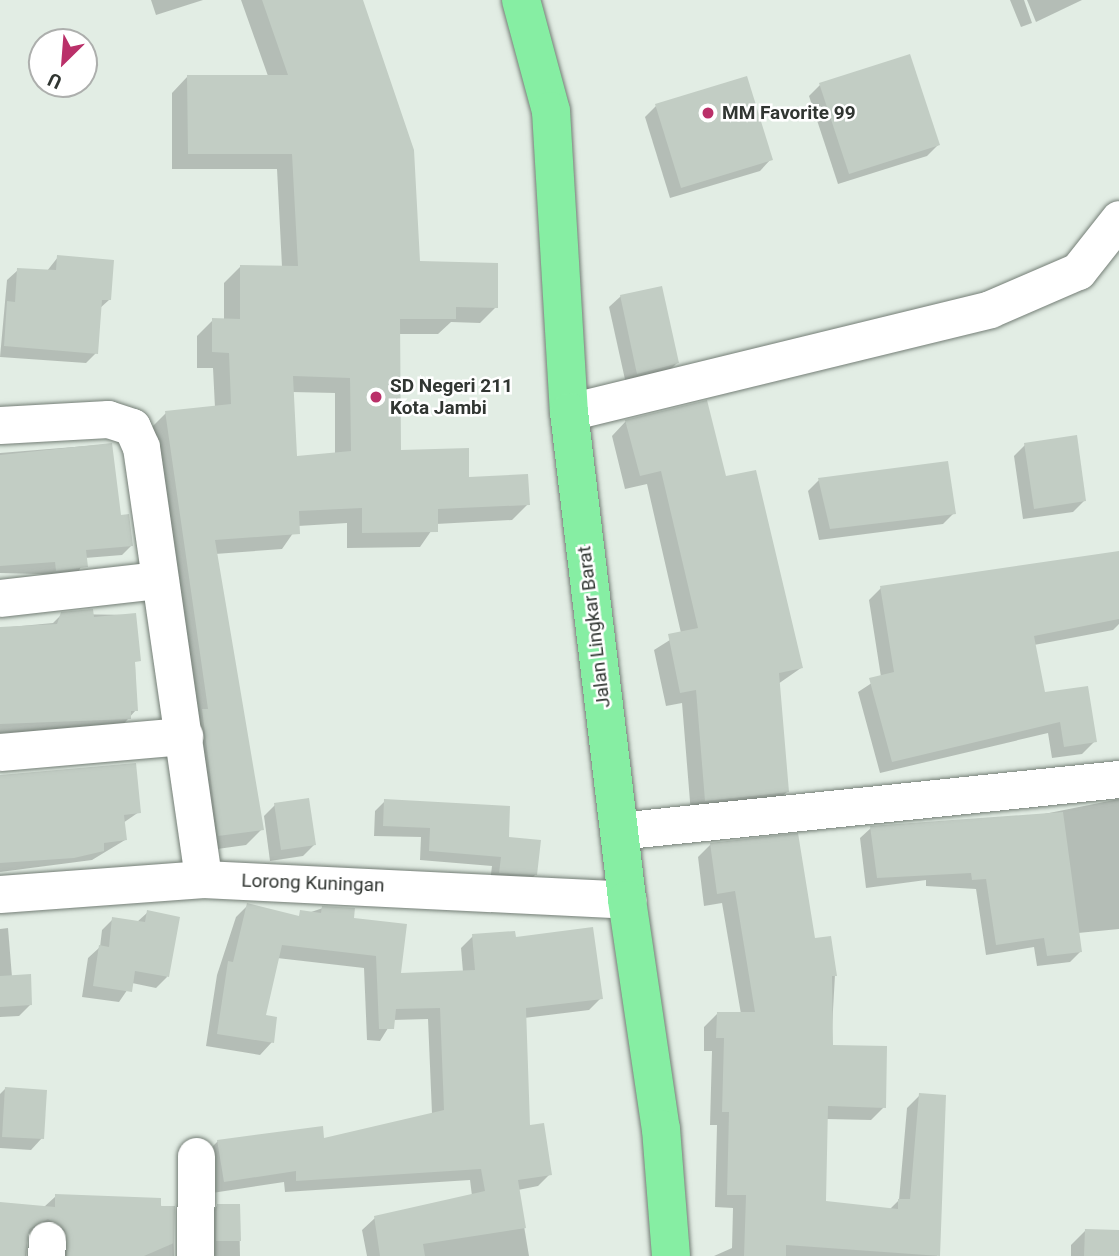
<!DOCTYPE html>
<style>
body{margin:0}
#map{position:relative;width:1119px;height:1256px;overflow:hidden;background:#e2ede4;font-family:Roboto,sans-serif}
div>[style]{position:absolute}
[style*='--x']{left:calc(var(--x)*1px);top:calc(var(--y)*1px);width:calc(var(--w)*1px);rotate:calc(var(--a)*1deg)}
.shadow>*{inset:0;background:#0003}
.building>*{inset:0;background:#c2cdc4}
.roads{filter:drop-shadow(0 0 2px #747e76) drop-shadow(0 0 2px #747e76)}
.minor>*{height:37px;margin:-18.5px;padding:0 18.5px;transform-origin:18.5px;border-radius:18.5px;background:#fff}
.trunk>*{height:38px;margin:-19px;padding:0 19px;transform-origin:19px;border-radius:19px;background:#86eea3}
.dots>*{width:19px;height:19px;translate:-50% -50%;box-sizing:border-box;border:4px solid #fff;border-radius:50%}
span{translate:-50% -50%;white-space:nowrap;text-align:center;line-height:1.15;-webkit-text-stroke:5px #fff;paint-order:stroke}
.poi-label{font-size:19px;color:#313632;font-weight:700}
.left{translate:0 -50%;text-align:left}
.street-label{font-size:19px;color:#313632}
.north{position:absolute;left:28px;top:28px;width:70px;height:70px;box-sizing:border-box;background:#fff;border:2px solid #adafad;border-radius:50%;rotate:205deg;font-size:19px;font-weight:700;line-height:28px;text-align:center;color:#313632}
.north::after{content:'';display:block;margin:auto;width:24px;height:32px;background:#ba3069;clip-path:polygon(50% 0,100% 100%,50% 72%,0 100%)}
</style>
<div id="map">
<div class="shadow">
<div style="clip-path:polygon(151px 0,203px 0,156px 15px)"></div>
<div style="clip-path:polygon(evenodd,241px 0,361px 0,418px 263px,496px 307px,480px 323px,451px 322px,438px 334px,398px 334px,399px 452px,528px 504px,512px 520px,436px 524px,420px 547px,347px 548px,347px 523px,298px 526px,282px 549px,215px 554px,262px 829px,246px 845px,203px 851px,150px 429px,166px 413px,215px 408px,213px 368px,197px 368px,197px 336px,213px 320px,224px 320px,224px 283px,240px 267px,282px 267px,277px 169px,172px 169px,172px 93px,187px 77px,268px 76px,241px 0,292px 392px,335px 393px,335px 454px,295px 458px,292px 392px)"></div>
<div style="clip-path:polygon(1010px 0,1024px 0,1032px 23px,1021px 27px)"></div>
<div style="clip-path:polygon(1027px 0,1082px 0,1036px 22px)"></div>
<div style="clip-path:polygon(820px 85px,938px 145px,927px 156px,838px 184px,809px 96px)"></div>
<div style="clip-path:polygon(656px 106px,771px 159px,760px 171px,670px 198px,645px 117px)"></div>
<div style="clip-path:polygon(58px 257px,109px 300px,99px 309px,96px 353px,86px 363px,0 357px,7px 280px,18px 270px,47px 271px)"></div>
<div style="clip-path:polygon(621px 296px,677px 363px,666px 374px,626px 384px,609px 307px)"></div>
<div style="clip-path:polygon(626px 421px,724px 478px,801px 668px,778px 684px,787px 792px,772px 806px,691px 814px,682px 703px,666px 706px,654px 650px,681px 633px,647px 484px,625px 489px,612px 436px)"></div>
<div style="clip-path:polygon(111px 444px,120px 517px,131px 546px,122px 555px,85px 558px,77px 575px,0 573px,0 453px)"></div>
<div style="clip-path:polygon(1025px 445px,1085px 500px,1073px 512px,1023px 519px,1014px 456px)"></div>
<div style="clip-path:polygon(819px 480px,954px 513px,943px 524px,819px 540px,808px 491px)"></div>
<div style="clip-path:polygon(1119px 575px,1119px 624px,1113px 630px,1034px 645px,1044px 694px,1095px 741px,1082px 754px,1052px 758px,1048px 733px,880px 773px,858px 692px,881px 677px,869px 600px,881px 588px)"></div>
<div style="clip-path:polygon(62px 614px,134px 615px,136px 710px,119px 729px,0 733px,0 628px,53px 623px)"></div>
<div style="clip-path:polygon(0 776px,139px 812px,123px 823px,125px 840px,92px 860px,0 872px)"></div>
<div style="clip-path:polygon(1119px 799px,1119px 929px,1078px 933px,1081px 951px,1070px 962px,1037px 966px,1034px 947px,986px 955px,976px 889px,926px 886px,926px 880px,866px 888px,860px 838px,871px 828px,1034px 816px)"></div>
<div style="clip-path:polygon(385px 801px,507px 839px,536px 874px,526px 884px,490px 882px,492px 866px,420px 860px,421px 837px,374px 836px,375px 811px)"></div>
<div style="clip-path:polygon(275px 805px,314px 845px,303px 856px,270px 861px,264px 816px)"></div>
<div style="clip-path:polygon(711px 844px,813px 940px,835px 975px,831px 1046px,884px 1107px,871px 1120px,826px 1119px,824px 1202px,890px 1209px,899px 1200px,907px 1108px,920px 1095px,936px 1199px,937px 1256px,714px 1256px,732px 1248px,733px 1208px,715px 1207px,717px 1125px,710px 1125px,712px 1051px,704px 1051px,704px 1027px,717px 1014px,741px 1014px,722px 903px,704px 906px,698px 857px)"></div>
<div style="clip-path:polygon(248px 905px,296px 917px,323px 908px,352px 920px,399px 975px,463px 972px,461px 948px,473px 936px,514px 939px,601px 998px,589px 1010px,524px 1018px,529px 1127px,550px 1174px,538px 1186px,518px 1190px,529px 1256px,367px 1256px,362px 1230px,375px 1218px,472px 1196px,470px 1180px,285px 1192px,284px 1182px,212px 1193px,206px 1153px,218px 1141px,322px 1140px,432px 1114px,428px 1019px,393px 1020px,380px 1041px,367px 1040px,364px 968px,277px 958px,264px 1016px,272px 1042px,260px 1055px,206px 1046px,217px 975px,236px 917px)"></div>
<div style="clip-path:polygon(148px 912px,167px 977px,156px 988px,132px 983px,119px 1002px,82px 997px,88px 958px,100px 947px,102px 930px,113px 919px,137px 922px)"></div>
<div style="clip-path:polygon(8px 928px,12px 977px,31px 1004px,19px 1016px,0 1017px,0 929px)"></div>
<div style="clip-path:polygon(6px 1088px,42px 1138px,31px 1150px,0 1148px,0 1094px)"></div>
<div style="clip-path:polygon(56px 1196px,173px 1207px,174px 1256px,55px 1256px,34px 1230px,28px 1234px,26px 1256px,0 1256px,0 1204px,44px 1207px)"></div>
<div style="clip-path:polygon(217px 1206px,239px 1206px,240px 1256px,203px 1256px,205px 1219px)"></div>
<div style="clip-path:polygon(1085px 1231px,1119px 1232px,1119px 1256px,1071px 1256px,1071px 1245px)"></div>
</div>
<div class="building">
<div style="clip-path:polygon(evenodd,262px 0,363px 0,414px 150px,420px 261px,498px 263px,498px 308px,456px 307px,456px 319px,400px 319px,401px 450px,469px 448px,469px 477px,528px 474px,530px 505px,438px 509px,438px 532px,362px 533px,362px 508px,299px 511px,300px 534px,215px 540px,264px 830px,218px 836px,202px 709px,208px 709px,165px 411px,231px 404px,229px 353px,212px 352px,212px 318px,240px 319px,240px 265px,298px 266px,292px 154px,188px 154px,187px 75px,288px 75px,262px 0,293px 376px,350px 378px,351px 451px,297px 456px,293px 376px)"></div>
<div style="clip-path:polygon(910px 54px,940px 145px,849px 174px,819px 83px)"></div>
<div style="clip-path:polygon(747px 76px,773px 160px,681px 188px,655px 104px)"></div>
<div style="clip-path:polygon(57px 255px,114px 260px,111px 300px,102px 300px,98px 354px,4px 346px,7px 301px,15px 302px,17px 268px,56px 270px)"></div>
<div style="clip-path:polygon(662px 286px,679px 363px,637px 374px,620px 295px)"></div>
<div style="clip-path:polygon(707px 400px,726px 476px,756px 470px,803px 668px,779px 673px,789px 792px,705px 801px,696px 690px,680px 693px,668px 634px,698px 628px,661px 471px,640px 476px,625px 420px)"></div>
<div style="clip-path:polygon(1077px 435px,1086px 501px,1034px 509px,1024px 443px)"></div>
<div style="clip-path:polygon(112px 443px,121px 515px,129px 514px,133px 546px,86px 550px,88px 567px,56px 571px,55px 562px,0 566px,0 455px)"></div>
<div style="clip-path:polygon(948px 461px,956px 514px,830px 529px,818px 478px)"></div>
<div style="clip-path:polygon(1119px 551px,1119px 619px,1034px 636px,1045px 692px,1088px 686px,1097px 742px,1064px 747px,1060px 722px,892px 762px,869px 678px,894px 672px,880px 586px)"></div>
<div style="clip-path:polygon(93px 609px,94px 617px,136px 613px,141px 661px,135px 662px,138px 711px,131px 711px,131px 719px,0 724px,0 627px,57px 624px,61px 612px)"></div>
<div style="clip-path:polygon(136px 763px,141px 813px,124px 815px,127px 840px,104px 843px,104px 851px,74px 858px,0 863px,0 775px)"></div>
<div style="clip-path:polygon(309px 798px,316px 845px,281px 850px,274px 803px)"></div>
<div style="clip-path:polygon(384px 799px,510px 806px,509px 837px,541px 840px,537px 875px,499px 873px,501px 857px,429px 851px,430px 828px,383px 826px)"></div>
<div style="clip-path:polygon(1063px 812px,1082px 952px,1047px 956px,1044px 938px,996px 945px,986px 879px,972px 880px,971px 873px,877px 878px,870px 826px)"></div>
<div style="clip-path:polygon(798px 833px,815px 938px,831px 936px,837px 976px,832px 976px,833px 1045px,887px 1046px,886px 1108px,828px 1106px,826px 1201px,898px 1209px,898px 1199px,910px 1199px,919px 1093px,946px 1095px,940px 1256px,786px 1245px,786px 1256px,744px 1256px,746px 1195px,727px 1195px,729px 1112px,722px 1112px,724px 1038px,716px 1038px,717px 1012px,755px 1012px,735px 891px,717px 894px,710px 843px)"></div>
<div style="clip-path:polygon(247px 903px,299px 916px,300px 910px,321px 913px,322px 906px,355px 908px,354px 918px,407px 924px,401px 973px,475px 970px,472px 934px,515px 931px,516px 937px,593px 927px,603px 999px,526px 1008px,530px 1125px,544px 1123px,552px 1175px,518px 1180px,526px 1228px,423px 1244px,425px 1256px,380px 1256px,374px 1216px,485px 1191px,481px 1169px,296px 1181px,296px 1171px,224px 1182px,217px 1140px,323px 1126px,324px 1138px,444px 1110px,440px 1008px,396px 1009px,394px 1029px,379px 1029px,376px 956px,282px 945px,266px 1015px,277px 1017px,274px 1043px,217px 1034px,228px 961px,233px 962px)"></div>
<div style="clip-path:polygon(147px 910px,180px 917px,169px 977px,135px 971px,132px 992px,93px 986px,99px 945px,109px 947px,112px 917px,145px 922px)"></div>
<div style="clip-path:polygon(31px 974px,32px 1005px,0 1007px,0 976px)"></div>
<div style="clip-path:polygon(5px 1087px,47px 1090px,44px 1139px,2px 1137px)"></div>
<div style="clip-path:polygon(55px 1194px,161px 1198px,161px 1206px,175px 1206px,174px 1243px,144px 1256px,67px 1256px,65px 1230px,48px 1219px,29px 1229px,25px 1256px,0 1256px,0 1202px,55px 1207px)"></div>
<div style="clip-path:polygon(217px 1204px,240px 1204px,241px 1241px,216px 1241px)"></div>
<div style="clip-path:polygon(1085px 1229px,1119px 1230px,1119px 1256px,1084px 1256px)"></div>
</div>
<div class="roads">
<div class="minor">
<div style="--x:569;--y:412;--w:433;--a:-13.7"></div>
<div style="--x:990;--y:309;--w:96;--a:-23.4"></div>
<div style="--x:1078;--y:271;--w:66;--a:-51.7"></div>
<div style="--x:0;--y:425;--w:108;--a:-3.2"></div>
<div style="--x:108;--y:419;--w:25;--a:18"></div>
<div style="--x:132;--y:427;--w:22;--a:66"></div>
<div style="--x:141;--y:447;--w:436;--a:81.8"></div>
<div style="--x:0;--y:598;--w:159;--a:-6.5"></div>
<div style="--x:0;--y:752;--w:185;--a:-5"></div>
<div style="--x:618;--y:831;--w:504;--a:-5.93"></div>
<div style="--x:0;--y:894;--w:204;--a:-4.2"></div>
<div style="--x:203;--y:879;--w:425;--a:2.8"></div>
<div style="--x:46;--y:1256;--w:16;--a:-86"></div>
<div style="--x:195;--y:1256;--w:100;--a:-89.4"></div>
</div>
<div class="trunk">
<div style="--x:521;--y:0;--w:115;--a:74.9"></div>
<div style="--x:551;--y:111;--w:302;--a:86.6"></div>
<div style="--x:569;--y:412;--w:491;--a:83.2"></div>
<div style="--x:627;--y:900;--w:232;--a:81.6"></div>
<div style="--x:661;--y:1129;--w:127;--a:85.5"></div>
</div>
</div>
<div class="dots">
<div style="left:708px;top:113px;background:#ba3069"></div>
<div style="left:376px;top:397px;background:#ba3069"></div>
</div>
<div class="poi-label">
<span class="left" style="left:722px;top:113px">MM Favorite 99</span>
<span class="left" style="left:390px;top:397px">SD Negeri 211<br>Kota Jambi</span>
</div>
<div class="street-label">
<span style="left:594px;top:627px;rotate:-97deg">Jalan Lingkar Barat</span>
<span style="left:313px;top:883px;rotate:2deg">Lorong Kuningan</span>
</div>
<div class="north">U</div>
</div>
